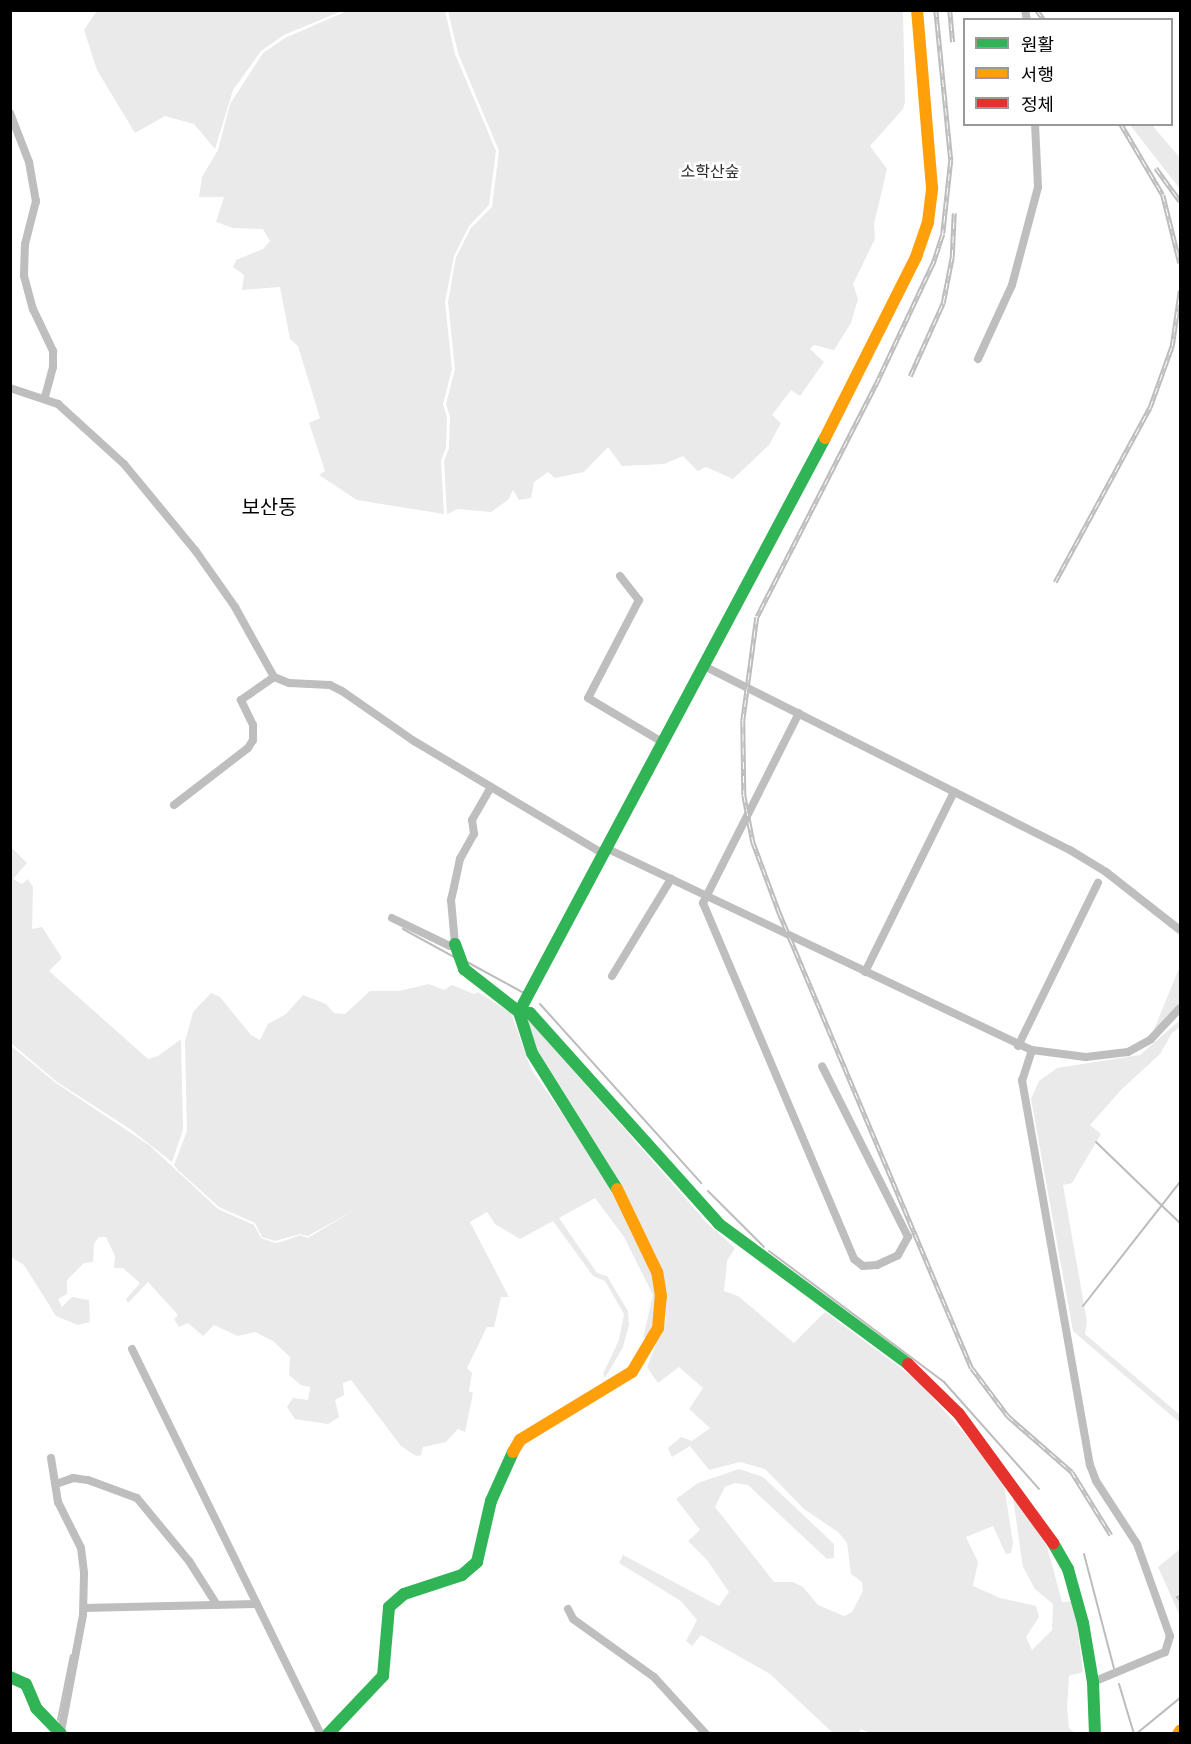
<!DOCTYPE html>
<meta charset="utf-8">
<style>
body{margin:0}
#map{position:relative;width:1191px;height:1744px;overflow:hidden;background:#fff;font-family:"Roboto Condensed","Noto Sans KR",sans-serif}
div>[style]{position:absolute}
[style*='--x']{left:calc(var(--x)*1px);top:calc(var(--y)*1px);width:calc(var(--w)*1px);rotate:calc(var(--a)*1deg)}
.green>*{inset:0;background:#eaeaea}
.stream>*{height:2px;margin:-1px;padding:0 1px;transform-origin:1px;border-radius:1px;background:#bcbcbc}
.street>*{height:8px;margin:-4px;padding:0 4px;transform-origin:4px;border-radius:4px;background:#bebebe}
.fast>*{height:12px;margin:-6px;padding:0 6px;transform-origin:6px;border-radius:6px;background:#30b455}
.slow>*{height:12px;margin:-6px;padding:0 6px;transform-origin:6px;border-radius:6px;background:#ff9f0a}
.jam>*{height:12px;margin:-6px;padding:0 6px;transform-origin:6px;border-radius:6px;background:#e5322d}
.rail>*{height:4.5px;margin-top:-2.25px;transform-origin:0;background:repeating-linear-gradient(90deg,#fff 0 7px,#bdbdbd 0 14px);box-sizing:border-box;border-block:2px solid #bdbdbd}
span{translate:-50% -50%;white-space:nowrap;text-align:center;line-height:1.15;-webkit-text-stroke:5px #fff;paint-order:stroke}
.park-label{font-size:16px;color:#303030}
.quarter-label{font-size:20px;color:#000}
.frame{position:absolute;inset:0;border:12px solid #000;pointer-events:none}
.legend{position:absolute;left:963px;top:18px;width:210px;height:108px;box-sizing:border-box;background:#fff;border:2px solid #999;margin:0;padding:8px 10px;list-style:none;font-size:18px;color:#000}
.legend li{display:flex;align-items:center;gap:12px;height:30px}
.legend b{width:30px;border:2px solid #999}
</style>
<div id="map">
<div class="green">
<div style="clip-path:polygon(97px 11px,97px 10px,342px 11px,284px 35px,261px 51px,233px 90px,215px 149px,194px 124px,165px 116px,135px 133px,97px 70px,84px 30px)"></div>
<div style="clip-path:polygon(347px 11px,445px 11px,455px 54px,496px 151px,489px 205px,469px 226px,454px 256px,445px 302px,452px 369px,443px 404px,447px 418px,446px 447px,441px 461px,444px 514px,357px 500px,319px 475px,325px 471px,309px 423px,320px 418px,298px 346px,290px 339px,280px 287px,242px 290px,244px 275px,233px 267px,236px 260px,263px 249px,270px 241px,263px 229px,233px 228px,216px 222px,224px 197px,199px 197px,202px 177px,218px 150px,230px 104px,263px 53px,285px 38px)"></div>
<div style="clip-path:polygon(448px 11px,903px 11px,905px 102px,903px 109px,870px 146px,887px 169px,874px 224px,875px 239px,853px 284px,858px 299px,851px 323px,834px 350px,814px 345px,810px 349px,824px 362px,800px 396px,791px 390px,772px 415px,781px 423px,769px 445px,733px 479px,706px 467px,698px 471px,683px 456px,664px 464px,622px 466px,608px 447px,584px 472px,555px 478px,548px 472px,534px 482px,531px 498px,519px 500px,513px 490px,508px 500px,491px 512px,458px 509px,447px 514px,444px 461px,449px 448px,450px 417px,446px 404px,455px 369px,448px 302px,456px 257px,471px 228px,492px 207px,499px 151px,458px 53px)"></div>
<div style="clip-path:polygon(1130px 125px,1152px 125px,1180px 158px,1180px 189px)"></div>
<div style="clip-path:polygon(11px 847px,27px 863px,13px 879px,22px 884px,28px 879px,33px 887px,32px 929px,42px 927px,62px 958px,49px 971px,148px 1059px,158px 1056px,181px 1039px,183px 1130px,172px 1162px,130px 1129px,57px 1082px,11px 1043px)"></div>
<div style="clip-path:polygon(1180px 966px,1180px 1005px,1149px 1042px)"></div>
<div style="clip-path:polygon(429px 984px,444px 990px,452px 985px,474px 994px,478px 992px,511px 1013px,531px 1069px,598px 1165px,654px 1278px,657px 1290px,654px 1318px,648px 1337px,643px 1338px,653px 1295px,624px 1237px,595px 1198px,559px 1218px,597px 1273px,607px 1276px,628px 1311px,629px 1325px,623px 1347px,605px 1378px,603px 1374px,619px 1340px,624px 1314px,605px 1281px,593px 1276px,553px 1221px,520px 1239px,495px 1224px,487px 1212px,470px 1222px,509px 1297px,501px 1297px,494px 1327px,487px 1327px,467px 1368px,472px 1373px,469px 1391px,473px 1393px,465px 1432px,458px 1429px,446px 1442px,423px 1447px,421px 1455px,416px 1456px,401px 1446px,351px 1380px,343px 1383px,344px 1395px,335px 1400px,339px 1417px,328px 1424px,295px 1419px,287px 1407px,293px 1398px,308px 1400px,310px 1387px,301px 1385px,289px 1375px,290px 1357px,273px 1341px,255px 1332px,238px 1336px,214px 1325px,203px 1336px,188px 1323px,179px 1327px,174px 1319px,178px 1315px,148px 1282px,128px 1303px,126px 1299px,140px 1283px,123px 1268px,114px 1268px,115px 1256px,106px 1237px,99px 1237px,94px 1244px,93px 1262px,84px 1263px,67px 1280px,67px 1294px,58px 1299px,62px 1307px,72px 1297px,89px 1300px,90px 1322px,78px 1325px,56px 1316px,24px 1265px,11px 1257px,10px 1045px,56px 1083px,149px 1145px,218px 1209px,254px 1225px,261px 1238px,275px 1243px,281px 1242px,300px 1235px,308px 1238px,356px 1209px,308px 1236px,300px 1234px,275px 1241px,262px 1237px,255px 1223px,219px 1207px,178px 1170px,174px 1165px,187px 1131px,185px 1042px,193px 1012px,211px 993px,220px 997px,251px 1035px,260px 1040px,268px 1024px,286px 1014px,303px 995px,326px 1004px,334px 1013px,345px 1014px,370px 991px,399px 991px)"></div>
<div style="clip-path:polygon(527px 1018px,706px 1222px,735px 1248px,727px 1261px,724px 1291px,738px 1296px,794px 1343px,825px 1312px,918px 1381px,971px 1441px,1004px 1485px,1013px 1543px,1011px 1553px,1006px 1554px,993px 1526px,966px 1537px,978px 1562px,973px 1586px,1000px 1598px,1036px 1606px,1039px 1617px,1026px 1637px,1032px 1650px,1052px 1630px,1053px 1604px,1035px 1589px,1023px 1567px,1012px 1491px,1047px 1546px,1062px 1602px,1074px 1601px,1083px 1672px,1069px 1676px,1067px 1709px,1069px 1728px,1075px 1733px,873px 1734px,861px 1729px,858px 1733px,833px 1733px,770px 1674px,701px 1635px,692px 1646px,686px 1641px,697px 1620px,681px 1601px,619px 1563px,623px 1555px,719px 1606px,729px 1592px,707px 1560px,688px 1541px,700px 1530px,676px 1499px,698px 1483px,739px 1469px,763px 1477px,834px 1544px,834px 1558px,827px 1559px,748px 1485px,735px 1483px,725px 1487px,715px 1507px,774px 1582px,793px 1582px,803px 1587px,818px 1605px,844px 1616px,852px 1612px,863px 1591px,862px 1582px,851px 1574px,847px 1543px,838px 1532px,804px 1509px,765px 1469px,740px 1462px,709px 1470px,690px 1446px,672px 1457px,668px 1448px,681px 1437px,692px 1441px,710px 1428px,689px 1409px,703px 1388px,679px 1367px,658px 1383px,647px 1367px,666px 1319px,664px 1281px,610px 1166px,534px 1044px)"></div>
<div style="clip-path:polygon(1180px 1020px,1180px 1027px,1172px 1033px,1160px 1054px,1121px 1090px,1090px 1125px,1101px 1134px,1072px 1183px,1063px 1185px,1087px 1322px,1085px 1334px,1180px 1415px,1180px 1423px,1073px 1331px,1031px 1099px,1039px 1081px,1057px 1068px,1140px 1055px)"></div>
<div style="clip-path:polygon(1180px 1549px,1180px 1592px,1176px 1596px,1180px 1602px,1180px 1616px,1158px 1567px)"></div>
</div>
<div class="stream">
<div style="--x:403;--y:929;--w:58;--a:28.8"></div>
<div style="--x:467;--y:962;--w:65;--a:28.5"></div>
<div style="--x:540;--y:1004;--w:241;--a:48"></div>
<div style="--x:1096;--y:1142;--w:117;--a:44"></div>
<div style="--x:708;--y:1191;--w:79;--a:45"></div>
<div style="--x:769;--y:1251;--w:219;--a:36.8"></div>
<div style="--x:944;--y:1382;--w:143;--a:48.4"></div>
<div style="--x:1083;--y:1306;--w:157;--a:-52"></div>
<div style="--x:1084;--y:1554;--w:118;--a:75.3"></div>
<div style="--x:1180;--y:1595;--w:4;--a:146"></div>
<div style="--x:1177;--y:1597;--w:5;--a:53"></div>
<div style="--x:1119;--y:1684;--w:52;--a:73.3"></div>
<div style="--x:58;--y:1720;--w:66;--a:-78.7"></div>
<div style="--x:1136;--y:1734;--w:57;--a:-39.3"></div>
</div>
<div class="street">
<div style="--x:1025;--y:10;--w:10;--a:79"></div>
<div style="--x:10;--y:113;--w:53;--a:68.8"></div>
<div style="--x:29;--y:162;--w:40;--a:80"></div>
<div style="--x:36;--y:201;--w:44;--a:104.3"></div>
<div style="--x:25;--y:244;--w:32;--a:92"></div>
<div style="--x:24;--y:276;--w:34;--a:75"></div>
<div style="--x:33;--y:309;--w:47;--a:64.5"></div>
<div style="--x:53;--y:351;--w:16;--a:90"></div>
<div style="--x:53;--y:367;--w:30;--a:105"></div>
<div style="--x:978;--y:359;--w:81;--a:-65.3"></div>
<div style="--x:1012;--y:285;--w:101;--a:-75.1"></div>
<div style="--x:1038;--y:187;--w:63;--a:-92.7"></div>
<div style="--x:10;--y:388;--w:51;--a:18.4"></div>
<div style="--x:58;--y:404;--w:89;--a:42.3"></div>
<div style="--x:124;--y:464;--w:112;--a:50.5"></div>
<div style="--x:195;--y:550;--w:70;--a:54.9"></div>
<div style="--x:235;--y:607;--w:80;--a:60.9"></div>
<div style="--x:274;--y:677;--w:16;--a:22"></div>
<div style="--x:289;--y:683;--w:41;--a:2.8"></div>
<div style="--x:330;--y:685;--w:13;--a:27"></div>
<div style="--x:342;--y:691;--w:88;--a:34.8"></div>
<div style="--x:414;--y:741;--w:222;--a:30.8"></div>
<div style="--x:620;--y:576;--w:31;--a:52"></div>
<div style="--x:639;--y:600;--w:110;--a:117.5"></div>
<div style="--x:588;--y:698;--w:86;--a:30.7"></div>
<div style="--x:704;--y:666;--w:410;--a:26.7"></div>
<div style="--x:1070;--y:850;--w:42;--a:31.4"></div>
<div style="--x:1106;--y:872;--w:94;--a:38.1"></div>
<div style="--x:799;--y:713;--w:213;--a:116.8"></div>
<div style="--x:703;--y:903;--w:387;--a:67"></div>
<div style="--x:854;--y:1259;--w:11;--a:38"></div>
<div style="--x:863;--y:1266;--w:14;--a:-4"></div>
<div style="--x:877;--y:1265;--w:23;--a:-25"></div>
<div style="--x:898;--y:1255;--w:21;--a:-61"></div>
<div style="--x:908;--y:1237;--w:191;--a:-116.7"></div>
<div style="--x:174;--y:805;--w:93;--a:-37.6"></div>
<div style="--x:248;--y:748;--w:9;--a:-58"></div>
<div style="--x:253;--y:740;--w:15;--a:-90"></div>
<div style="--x:253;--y:725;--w:28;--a:-116"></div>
<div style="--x:241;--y:700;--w:40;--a:-34.9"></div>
<div style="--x:608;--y:849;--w:469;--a:25.4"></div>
<div style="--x:1032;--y:1050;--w:54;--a:7.4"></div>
<div style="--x:1086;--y:1057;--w:42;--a:-6.8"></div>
<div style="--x:1128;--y:1052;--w:26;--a:-29"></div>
<div style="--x:1151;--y:1039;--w:42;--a:-46.9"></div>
<div style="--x:392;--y:918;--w:64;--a:25.8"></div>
<div style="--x:450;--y:946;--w:5;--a:-22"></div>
<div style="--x:455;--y:944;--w:44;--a:-95.2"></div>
<div style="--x:451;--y:900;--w:13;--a:-77"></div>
<div style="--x:454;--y:887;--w:29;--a:-78"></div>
<div style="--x:460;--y:859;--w:29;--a:-61"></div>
<div style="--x:474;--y:834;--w:14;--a:-98"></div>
<div style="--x:472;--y:820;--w:38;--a:-60"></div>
<div style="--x:865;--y:972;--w:201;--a:-63.7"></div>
<div style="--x:612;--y:976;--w:114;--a:-58.7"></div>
<div style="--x:1018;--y:1046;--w:182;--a:-63.9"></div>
<div style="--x:1032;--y:1050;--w:32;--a:108"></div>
<div style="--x:1022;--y:1080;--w:391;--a:80"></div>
<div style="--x:1090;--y:1465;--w:17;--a:69"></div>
<div style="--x:1096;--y:1481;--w:75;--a:56.9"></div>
<div style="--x:1137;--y:1544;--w:98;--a:70.3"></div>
<div style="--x:1170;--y:1636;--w:17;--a:107"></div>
<div style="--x:1165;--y:1652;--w:78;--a:157.4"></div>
<div style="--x:132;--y:1349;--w:429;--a:63.9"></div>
<div style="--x:51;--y:1458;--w:45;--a:81"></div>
<div style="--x:58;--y:1502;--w:51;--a:63.4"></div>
<div style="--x:81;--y:1548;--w:26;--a:83"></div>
<div style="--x:84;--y:1574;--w:41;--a:91.4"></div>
<div style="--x:83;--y:1615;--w:118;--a:100.7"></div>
<div style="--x:56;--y:1484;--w:18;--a:-19"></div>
<div style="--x:73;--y:1478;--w:15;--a:8"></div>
<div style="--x:88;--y:1480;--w:52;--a:20.2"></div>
<div style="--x:137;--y:1498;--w:82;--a:50.5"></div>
<div style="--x:189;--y:1561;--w:52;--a:57.5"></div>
<div style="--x:84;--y:1608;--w:173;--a:-1.3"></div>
<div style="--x:568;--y:1609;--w:11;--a:63"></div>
<div style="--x:573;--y:1619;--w:100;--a:35.6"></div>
<div style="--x:654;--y:1677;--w:77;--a:47.6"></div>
</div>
<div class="fast">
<div style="--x:455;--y:944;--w:27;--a:70"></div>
<div style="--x:464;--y:969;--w:70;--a:38"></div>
<div style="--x:519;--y:1012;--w:43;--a:72.4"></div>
<div style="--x:532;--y:1053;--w:160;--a:58"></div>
<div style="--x:519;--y:1012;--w:650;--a:-61.94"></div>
<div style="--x:519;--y:1012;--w:11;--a:5"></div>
<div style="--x:530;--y:1013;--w:283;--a:48.1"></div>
<div style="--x:719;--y:1224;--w:235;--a:36.5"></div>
<div style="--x:1053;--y:1543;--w:30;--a:60"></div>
<div style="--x:1068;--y:1569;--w:56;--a:74.5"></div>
<div style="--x:1083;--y:1623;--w:60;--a:80.4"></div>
<div style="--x:1093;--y:1682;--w:52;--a:87.8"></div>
<div style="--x:10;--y:1677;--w:17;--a:24"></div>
<div style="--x:26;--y:1684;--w:26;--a:67"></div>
<div style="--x:36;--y:1708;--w:36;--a:46"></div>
<div style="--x:328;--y:1734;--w:80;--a:-46.5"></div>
<div style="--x:383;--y:1676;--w:69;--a:-85"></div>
<div style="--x:389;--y:1607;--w:20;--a:-41"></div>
<div style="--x:404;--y:1594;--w:61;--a:-18.1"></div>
<div style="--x:462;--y:1575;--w:20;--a:-41"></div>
<div style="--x:477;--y:1562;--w:63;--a:-77.1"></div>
<div style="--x:491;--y:1501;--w:54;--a:-65.8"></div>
</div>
<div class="slow">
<div style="--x:825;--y:438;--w:203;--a:-63.3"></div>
<div style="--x:916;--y:257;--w:37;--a:-71"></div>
<div style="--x:928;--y:222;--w:34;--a:-83"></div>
<div style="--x:932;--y:188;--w:179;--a:-94.8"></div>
<div style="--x:513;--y:1452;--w:14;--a:-60"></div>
<div style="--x:520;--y:1440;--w:131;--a:-31.3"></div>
<div style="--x:632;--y:1372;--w:51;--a:-59.4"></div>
<div style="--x:658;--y:1328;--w:32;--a:-85"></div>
<div style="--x:661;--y:1296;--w:24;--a:-99"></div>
<div style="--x:657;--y:1272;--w:92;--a:-115.7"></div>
<div style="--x:1178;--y:1734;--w:4;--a:-56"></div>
</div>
<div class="jam">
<div style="--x:908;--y:1364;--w:71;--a:44.4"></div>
<div style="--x:959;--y:1414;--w:160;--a:53.9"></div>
</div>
<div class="rail">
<div style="--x:936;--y:10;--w:151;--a:84.3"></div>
<div style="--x:951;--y:160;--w:74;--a:96.2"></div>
<div style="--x:943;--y:234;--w:32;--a:108"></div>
<div style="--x:933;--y:264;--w:127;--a:115.2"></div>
<div style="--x:879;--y:379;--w:267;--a:117.1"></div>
<div style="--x:757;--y:617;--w:104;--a:97.7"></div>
<div style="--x:743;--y:720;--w:75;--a:89.2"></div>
<div style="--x:744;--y:795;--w:48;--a:79.2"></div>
<div style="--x:753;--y:842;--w:75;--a:69.6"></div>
<div style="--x:779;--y:912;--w:495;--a:67.1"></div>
<div style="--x:972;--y:1368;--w:60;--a:53.1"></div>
<div style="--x:1008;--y:1416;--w:85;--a:41.2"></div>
<div style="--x:1072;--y:1472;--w:74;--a:58.2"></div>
<div style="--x:950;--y:10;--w:32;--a:85"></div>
<div style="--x:1037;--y:10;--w:12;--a:55"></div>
<div style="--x:1121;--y:124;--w:82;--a:59.4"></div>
<div style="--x:1163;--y:195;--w:70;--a:76"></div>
<div style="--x:1156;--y:168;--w:41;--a:54"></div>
<div style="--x:910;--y:376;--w:80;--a:-65.7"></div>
<div style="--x:943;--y:303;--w:47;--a:-78.9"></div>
<div style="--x:952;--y:257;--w:44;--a:-87.4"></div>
<div style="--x:1055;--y:582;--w:199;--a:-61.5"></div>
<div style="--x:1150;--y:407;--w:65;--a:-70.2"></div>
<div style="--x:1172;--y:346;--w:56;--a:-81.7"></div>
</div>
<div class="park-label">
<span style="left:710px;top:172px">소학산숲</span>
</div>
<div class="quarter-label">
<span style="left:269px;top:507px">보산동</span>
</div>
<div class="frame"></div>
<ul class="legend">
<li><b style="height:8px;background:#30b455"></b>원활</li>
<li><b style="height:8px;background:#ff9f0a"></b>서행</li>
<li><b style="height:8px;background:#e5322d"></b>정체</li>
</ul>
</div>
